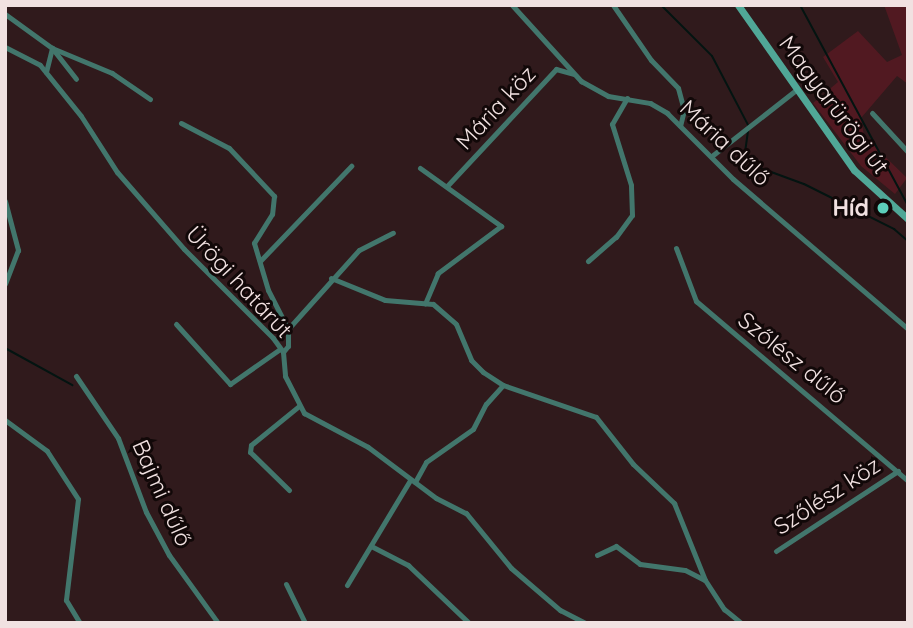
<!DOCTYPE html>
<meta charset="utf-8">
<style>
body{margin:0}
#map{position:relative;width:913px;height:628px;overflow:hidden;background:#301a1c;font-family:Quicksand,sans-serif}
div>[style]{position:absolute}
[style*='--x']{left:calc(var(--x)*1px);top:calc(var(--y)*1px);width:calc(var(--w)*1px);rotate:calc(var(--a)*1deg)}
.green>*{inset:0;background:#511921}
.stream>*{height:2px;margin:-1px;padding:0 1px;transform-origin:1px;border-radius:1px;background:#031411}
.minor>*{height:5px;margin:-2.5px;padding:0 2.5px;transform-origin:2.5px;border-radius:2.5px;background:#42766c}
.secondary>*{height:7px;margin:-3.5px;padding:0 3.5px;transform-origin:3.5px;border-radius:3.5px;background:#50a797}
.dots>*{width:19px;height:19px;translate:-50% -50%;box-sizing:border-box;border:4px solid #110808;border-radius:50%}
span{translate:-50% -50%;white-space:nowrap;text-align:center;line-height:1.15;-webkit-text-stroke:6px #110808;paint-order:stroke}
.street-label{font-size:23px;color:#f1e1e1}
.poi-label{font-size:23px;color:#f1e1e1;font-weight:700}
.right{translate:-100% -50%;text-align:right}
.frame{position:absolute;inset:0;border:7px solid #f1e1e1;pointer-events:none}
</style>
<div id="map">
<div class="green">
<div style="clip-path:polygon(884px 5px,908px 5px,908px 84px,897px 76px,861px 118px,864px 136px,907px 178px,895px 194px,861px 166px,813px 103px,838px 82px,823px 57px,858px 31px,887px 62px,902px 55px)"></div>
</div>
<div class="stream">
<div style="--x:661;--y:5;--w:72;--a:45"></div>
<div style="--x:712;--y:56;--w:78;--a:62.4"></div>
<div style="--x:800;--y:5;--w:226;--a:61.7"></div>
<div style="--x:907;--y:204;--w:10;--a:84"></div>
<div style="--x:748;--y:131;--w:21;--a:98"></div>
<div style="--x:745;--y:152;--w:17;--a:54"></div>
<div style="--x:755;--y:166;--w:52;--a:20.2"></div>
<div style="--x:804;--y:184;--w:101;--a:26.6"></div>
<div style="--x:894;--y:229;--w:18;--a:41"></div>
<div style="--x:5;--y:348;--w:77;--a:28.9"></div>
</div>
<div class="minor">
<div style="--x:512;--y:5;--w:103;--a:47.8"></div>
<div style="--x:581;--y:81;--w:31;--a:29"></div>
<div style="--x:608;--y:96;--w:43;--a:9.5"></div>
<div style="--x:650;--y:103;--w:20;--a:30"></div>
<div style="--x:667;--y:113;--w:93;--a:45"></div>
<div style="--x:733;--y:179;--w:230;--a:40.6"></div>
<div style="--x:613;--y:5;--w:67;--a:55.4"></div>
<div style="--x:651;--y:60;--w:39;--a:46"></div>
<div style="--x:678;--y:88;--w:23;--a:75"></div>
<div style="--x:684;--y:110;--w:16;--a:104"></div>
<div style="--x:5;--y:14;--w:58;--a:35.9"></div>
<div style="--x:52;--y:48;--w:65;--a:22.6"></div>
<div style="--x:112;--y:73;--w:46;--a:34.4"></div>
<div style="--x:5;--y:47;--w:39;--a:27"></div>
<div style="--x:40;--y:65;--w:65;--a:51.2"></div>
<div style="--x:81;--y:116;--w:67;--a:57.3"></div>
<div style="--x:117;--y:172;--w:102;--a:49"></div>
<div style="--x:184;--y:249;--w:126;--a:45"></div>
<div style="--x:273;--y:338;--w:17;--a:54"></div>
<div style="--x:283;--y:352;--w:24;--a:85"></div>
<div style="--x:285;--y:376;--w:42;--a:62.8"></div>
<div style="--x:304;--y:413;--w:72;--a:28"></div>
<div style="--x:368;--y:447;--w:85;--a:36.9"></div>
<div style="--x:436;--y:498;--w:34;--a:27"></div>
<div style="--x:466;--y:513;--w:71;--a:50.7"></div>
<div style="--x:511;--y:568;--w:65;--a:40.6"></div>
<div style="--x:560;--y:610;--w:29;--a:27"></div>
<div style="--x:46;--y:72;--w:25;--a:-76"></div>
<div style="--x:52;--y:48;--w:39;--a:52"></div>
<div style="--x:872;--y:113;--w:53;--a:47.3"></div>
<div style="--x:181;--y:123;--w:54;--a:27.5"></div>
<div style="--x:229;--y:148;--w:66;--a:46.8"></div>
<div style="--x:274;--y:196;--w:18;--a:96"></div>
<div style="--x:272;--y:214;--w:34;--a:122"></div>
<div style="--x:254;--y:243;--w:49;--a:73.4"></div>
<div style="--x:268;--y:290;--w:44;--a:62.9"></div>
<div style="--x:288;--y:329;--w:17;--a:90"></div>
<div style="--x:288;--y:346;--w:8;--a:130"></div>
<div style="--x:713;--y:155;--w:105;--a:-38.1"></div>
<div style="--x:420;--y:168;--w:100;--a:35.6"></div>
<div style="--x:501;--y:226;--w:79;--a:143.3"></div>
<div style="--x:438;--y:273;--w:33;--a:113"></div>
<div style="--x:447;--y:186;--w:160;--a:-47"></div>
<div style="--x:556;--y:69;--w:18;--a:16"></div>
<div style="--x:5;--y:201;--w:51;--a:75.1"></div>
<div style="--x:18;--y:250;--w:36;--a:111"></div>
<div style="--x:676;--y:248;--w:57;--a:69.3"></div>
<div style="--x:696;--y:301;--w:278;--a:40.3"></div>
<div style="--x:260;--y:261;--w:132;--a:-46.2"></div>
<div style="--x:588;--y:261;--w:37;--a:-41"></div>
<div style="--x:616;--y:237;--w:27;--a:-54"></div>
<div style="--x:632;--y:215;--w:30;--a:-92"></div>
<div style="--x:631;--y:185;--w:64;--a:-107.3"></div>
<div style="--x:612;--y:124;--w:30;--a:-60"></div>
<div style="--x:331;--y:278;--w:58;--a:22.2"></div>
<div style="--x:385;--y:300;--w:48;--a:4.8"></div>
<div style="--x:433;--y:304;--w:30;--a:41"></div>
<div style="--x:456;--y:324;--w:39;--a:67"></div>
<div style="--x:471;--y:360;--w:17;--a:45"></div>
<div style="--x:483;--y:372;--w:24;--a:33"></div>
<div style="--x:503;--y:385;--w:98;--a:19"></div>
<div style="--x:596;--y:417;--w:60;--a:51.8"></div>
<div style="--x:633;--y:464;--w:57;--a:43.6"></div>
<div style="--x:674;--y:503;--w:83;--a:68.1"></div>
<div style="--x:705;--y:580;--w:35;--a:57"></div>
<div style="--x:724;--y:609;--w:22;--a:39"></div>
<div style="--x:176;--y:324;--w:81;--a:48"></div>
<div style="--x:230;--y:384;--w:61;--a:-35"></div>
<div style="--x:288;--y:329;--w:106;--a:-48.1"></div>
<div style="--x:359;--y:250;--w:38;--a:-27"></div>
<div style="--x:76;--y:376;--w:75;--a:55.9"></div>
<div style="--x:118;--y:438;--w:79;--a:69.3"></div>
<div style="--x:146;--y:512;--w:49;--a:61.9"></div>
<div style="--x:169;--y:555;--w:84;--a:54.2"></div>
<div style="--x:5;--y:420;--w:52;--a:36.4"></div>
<div style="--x:47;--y:451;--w:57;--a:57.1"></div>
<div style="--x:78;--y:499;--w:102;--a:96.8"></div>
<div style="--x:66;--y:600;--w:27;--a:59"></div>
<div style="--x:415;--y:482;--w:23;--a:-61"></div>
<div style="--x:426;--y:462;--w:57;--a:-35.1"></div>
<div style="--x:473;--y:429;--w:28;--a:-63"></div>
<div style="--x:486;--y:404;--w:25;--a:-48"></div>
<div style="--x:289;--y:490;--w:54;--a:-135.7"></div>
<div style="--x:250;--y:452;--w:7;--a:-82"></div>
<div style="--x:251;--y:445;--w:62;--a:-39.1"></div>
<div style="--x:371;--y:546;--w:42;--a:27.2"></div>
<div style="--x:408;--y:565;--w:84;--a:43.6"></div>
<div style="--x:776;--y:551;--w:146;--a:-33.3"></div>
<div style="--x:597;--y:555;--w:21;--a:-25"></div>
<div style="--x:616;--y:546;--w:30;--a:37"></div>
<div style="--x:640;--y:564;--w:45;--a:7.6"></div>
<div style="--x:685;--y:570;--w:22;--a:27"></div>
<div style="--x:286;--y:584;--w:43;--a:64"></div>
<div style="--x:347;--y:585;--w:122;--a:-59"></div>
</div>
<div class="secondary">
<div style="--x:738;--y:5;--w:202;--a:54.9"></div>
<div style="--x:854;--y:170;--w:73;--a:42.2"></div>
</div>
<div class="dots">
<div style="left:883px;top:208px;background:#5cceba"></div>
</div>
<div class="street-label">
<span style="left:834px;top:105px;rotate:53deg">Magyarürögi út</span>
<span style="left:496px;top:108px;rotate:-47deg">Mária köz</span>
<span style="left:725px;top:143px;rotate:43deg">Mária dűlő</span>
<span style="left:239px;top:282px;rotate:47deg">Ürögi határút</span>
<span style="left:792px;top:358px;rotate:39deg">Szőlész dűlő</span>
<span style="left:162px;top:493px;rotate:66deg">Bajmi dűlő</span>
<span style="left:827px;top:496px;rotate:-33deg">Szőlész köz</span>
</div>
<div class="poi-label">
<span class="right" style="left:869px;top:208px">Híd</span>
</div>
<div class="frame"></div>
</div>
